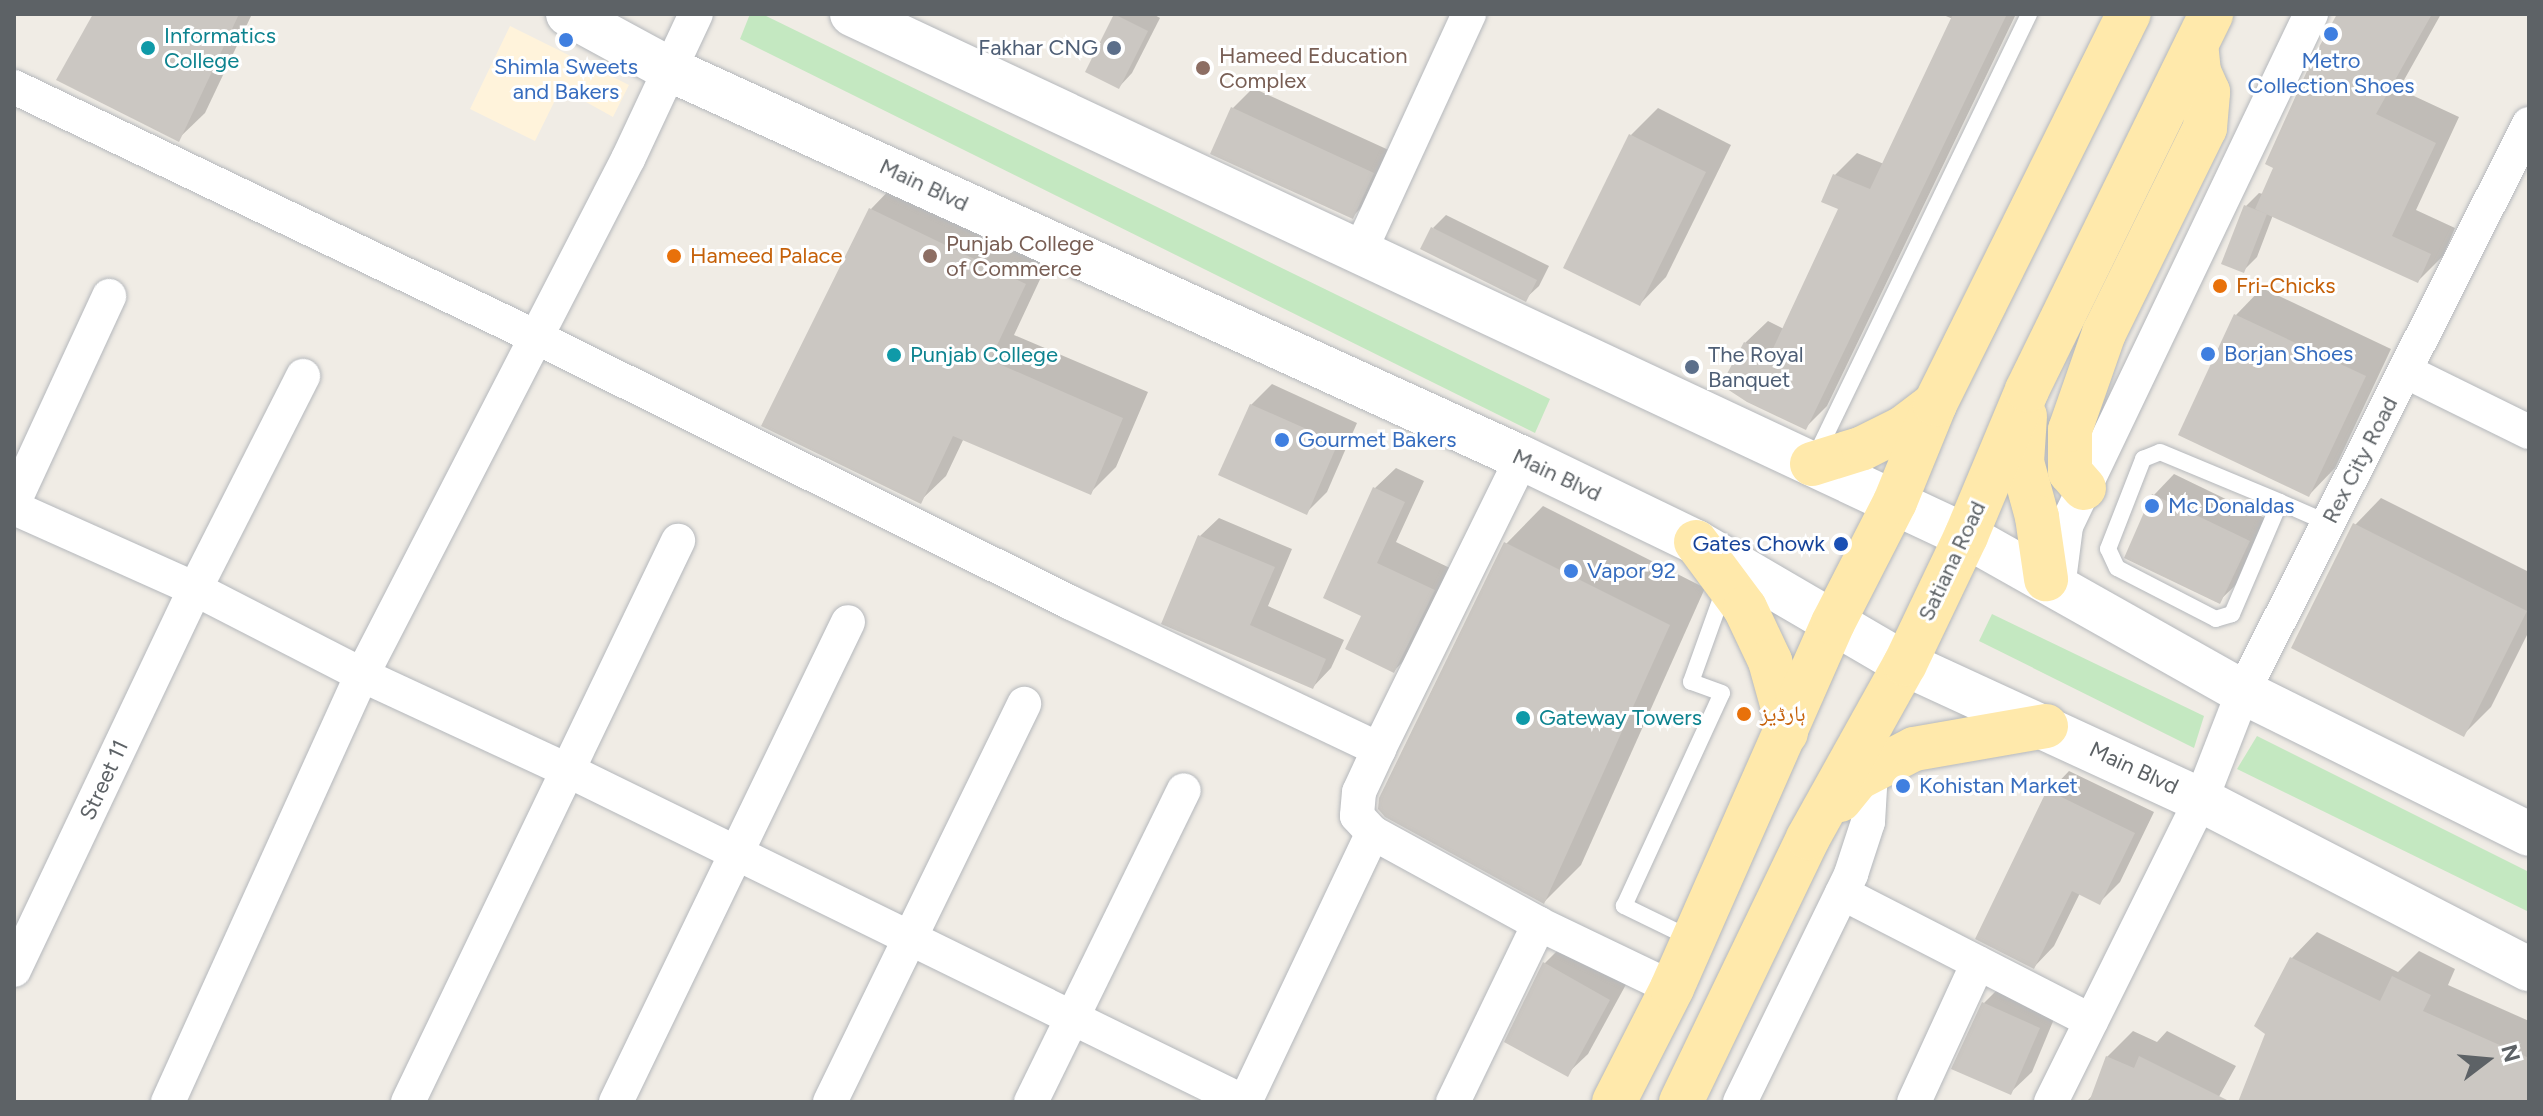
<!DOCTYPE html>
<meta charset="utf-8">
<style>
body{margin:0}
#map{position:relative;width:2543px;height:1116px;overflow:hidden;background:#f0ece5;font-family:Figtree,"Noto Naskh Arabic",sans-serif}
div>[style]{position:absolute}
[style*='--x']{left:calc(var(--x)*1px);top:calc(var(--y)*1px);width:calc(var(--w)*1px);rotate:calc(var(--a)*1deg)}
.commercial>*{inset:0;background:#fff3db}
.green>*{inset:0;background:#c4e8c1}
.shadow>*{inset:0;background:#0003}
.building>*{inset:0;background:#cbc7c2}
.roads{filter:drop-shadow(0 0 2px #b5b8bc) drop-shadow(0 0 2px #b5b8bc)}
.lane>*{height:16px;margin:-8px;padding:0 8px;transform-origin:8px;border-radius:8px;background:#fff}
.street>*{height:34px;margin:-17px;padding:0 17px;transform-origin:17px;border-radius:17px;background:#fff}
.secondary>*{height:44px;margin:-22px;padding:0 22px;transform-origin:22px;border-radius:22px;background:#fff}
.primary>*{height:44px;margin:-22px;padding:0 22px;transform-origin:22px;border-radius:22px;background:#ffe9ab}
.dots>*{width:22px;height:22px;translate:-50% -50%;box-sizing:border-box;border:4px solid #fff;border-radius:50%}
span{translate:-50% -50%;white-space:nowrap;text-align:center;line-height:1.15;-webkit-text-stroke:6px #fff;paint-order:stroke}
.culture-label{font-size:22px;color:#0d838f}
.left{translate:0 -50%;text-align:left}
.service-label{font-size:22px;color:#4e5e75}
.right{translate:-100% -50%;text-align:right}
.education-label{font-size:22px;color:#785e54}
.shop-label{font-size:22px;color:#366cbe}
.street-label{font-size:22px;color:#5d6266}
.food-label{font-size:22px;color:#c56008}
.transit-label{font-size:22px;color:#164399}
.frame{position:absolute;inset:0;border:16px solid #5d6266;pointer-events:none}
.north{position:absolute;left:2447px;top:1020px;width:80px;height:80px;-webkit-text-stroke:6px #fff;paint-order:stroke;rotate:74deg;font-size:22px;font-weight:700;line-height:32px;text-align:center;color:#5d6266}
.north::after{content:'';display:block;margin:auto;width:28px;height:36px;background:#5d6266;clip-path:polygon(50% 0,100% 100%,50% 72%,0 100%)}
</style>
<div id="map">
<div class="commercial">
<div style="clip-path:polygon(510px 26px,629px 85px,613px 117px,561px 88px,535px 141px,470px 109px)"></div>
</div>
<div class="green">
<div style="clip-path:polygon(750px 14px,762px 14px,1550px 399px,1535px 433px,740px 39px)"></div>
<div style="clip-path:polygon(1992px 614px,2204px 716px,2194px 748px,1979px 641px)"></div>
<div style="clip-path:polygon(2257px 736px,2529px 872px,2529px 912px,2237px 769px)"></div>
</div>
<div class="shadow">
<div style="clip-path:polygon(95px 14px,252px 14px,205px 113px,178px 139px)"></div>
<div style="clip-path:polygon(1153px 14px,1160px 18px,1132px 73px,1119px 87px,1115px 15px)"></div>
<div style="clip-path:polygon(1941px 14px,2016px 14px,1827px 406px,1805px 428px,1745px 343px,1768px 321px,1784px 329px,1841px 208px,1835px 175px,1857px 153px,1884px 164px,1953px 19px)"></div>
<div style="clip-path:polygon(2340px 14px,2441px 14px,2399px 89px,2459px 117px,2416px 210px,2455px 228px,2443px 256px,2418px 281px,2273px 215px,2257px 257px,2243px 271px,2246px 206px,2259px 193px,2263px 194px)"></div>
<div style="clip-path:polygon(1253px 88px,1393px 152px,1373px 196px,1352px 217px,1232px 109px)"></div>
<div style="clip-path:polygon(1658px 108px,1731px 145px,1666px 277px,1640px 304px,1566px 267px,1631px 135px)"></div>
<div style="clip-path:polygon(896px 183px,1050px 258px,1014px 335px,1148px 392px,1116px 467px,1090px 493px,964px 438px,946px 476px,920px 501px,764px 426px,871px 209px)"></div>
<div style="clip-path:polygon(1446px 215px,1549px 266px,1539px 286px,1525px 299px,1433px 228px)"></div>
<div style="clip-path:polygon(2262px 288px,2391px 349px,2335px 468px,2309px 495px,2236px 315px)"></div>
<div style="clip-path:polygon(1272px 384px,1357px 423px,1327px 492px,1307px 512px,1251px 405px)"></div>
<div style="clip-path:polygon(1396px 468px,1424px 481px,1396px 542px,1454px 570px,1414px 650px,1394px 671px,1363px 615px,1375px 488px)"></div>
<div style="clip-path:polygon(2174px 474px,2269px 520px,2240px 581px,2219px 601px,2154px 495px)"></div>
<div style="clip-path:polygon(2381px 498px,2529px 572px,2529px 631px,2491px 707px,2464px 734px,2355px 525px)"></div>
<div style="clip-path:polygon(1543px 506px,1705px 588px,1581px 865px,1544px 902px,1506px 544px)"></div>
<div style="clip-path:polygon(1219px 518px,1292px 549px,1268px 606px,1344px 640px,1331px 668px,1313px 687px,1164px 623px,1200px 536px)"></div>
<div style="clip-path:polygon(2069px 771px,2154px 812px,2120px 882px,2100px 902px,2080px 893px,2054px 946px,2034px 967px,2049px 792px)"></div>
<div style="clip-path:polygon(2317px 932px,2398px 972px,2419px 951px,2455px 969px,2448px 985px,2529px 1021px,2529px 1102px,2240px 1102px,2268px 1033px,2292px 958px)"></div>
<div style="clip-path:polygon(1565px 943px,1629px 979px,1588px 1054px,1567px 1074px,1544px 964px)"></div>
<div style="clip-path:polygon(2004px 983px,2059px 1007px,2032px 1072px,2011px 1092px,1984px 1003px)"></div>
<div style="clip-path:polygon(2133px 1031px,2157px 1042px,2167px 1031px,2236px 1066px,2216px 1102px,2086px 1102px,2094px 1094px,2107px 1057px)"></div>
</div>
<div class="building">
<div style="clip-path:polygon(93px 14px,239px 14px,179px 142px,56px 80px)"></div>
<div style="clip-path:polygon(1114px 14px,1148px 31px,1119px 89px,1085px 72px)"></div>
<div style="clip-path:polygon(1953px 14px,2007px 14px,1806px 430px,1747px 402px,1721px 385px,1744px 342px,1770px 355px,1838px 209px,1821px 202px,1833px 174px,1870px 189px)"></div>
<div style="clip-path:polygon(2337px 14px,2432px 14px,2376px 114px,2436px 143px,2392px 236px,2431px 254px,2418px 283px,2255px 209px,2273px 168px,2265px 164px,2312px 60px)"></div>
<div style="clip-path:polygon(1231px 107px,1374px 173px,1353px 219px,1210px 154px)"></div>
<div style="clip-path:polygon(1629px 134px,1706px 172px,1640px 306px,1563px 268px)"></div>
<div style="clip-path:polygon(2244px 205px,2267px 214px,2244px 273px,2221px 264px)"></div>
<div style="clip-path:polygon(869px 208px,1026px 284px,990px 360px,1123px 418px,1091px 495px,953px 436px,921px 504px,761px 426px)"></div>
<div style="clip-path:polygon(1431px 227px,1537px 280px,1526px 302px,1420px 249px)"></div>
<div style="clip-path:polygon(2234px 314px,2366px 376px,2309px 497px,2178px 435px)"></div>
<div style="clip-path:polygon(1250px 404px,1338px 443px,1307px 515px,1218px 475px)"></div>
<div style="clip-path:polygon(1373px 487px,1405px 502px,1377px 563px,1435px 590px,1394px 673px,1345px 649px,1361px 616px,1323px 598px)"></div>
<div style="clip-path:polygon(2152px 494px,2250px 541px,2220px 604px,2124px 558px)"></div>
<div style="clip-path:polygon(2353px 523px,2527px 611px,2464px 737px,2291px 648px)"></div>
<div style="clip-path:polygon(1198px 535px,1275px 567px,1250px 625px,1326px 659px,1313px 689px,1161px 624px)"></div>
<div style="clip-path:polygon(1504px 542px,1670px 625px,1544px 904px,1385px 817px,1378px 809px,1379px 798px)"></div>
<div style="clip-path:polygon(2047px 790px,2135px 833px,2100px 905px,2072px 891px,2034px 969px,1975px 939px)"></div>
<div style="clip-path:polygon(2290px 957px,2380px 1001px,2392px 976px,2431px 995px,2423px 1011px,2529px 1058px,2529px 1102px,2238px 1102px,2265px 1034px,2254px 1026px)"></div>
<div style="clip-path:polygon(1543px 962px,1610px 1000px,1568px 1077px,1504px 1042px)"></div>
<div style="clip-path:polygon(1982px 1002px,2040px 1028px,2011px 1095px,1951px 1069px)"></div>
<div style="clip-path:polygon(2106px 1056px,2134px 1068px,2139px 1056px,2231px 1102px,2089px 1102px)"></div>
</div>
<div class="roads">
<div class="lane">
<div style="--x:1816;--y:455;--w:490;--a:-64.2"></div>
<div style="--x:2280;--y:502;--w:122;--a:113.2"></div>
<div style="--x:2232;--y:614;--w:17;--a:163"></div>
<div style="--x:2216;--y:619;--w:111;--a:-152.7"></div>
<div style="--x:2117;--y:568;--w:21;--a:-115"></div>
<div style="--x:2108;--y:549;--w:97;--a:-68.7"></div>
<div style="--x:2143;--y:459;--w:18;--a:-22"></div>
<div style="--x:2160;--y:452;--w:130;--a:22.6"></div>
<div style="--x:2280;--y:502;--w:52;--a:23.6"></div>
<div style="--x:1692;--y:939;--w:76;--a:-154.1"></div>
<div style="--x:1624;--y:906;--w:234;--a:-65.3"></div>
<div style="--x:1722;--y:693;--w:33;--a:-160"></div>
<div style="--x:1691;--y:682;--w:98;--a:-70.3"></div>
</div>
<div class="street">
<div style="--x:14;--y:87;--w:579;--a:25.59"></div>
<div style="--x:536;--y:337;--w:597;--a:26.44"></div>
<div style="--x:1071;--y:603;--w:341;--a:25.4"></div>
<div style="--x:1360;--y:251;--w:261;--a:-65.3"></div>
<div style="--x:2405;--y:371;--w:138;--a:26.2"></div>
<div style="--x:1522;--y:458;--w:324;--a:116.2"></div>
<div style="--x:1379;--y:749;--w:47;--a:114.9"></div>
<div style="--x:1359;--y:792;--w:24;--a:95"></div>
<div style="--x:1357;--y:816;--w:23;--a:47"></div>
<div style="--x:1373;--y:833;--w:189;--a:28.7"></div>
<div style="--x:1539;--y:924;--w:148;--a:25.7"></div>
<div style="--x:14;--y:502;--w:227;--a:-65.2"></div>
<div style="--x:14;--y:508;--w:198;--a:24.1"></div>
<div style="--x:195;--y:589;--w:188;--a:27.2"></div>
<div style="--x:362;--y:675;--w:228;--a:24.9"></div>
<div style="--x:569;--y:771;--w:752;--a:26.12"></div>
<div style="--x:2058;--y:588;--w:63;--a:-82.6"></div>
<div style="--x:2066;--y:526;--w:568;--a:-64.43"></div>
<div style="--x:1842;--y:893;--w:280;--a:27.2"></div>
<div style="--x:14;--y:970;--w:422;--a:-64.6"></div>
<div style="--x:195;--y:589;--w:239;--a:-63.1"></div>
<div style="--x:168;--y:1102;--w:469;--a:-65.6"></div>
<div style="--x:362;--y:675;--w:581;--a:-62.73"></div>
<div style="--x:628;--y:159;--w:160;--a:-64.9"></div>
<div style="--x:408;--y:1102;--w:623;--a:-64.3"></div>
<div style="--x:616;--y:1102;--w:533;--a:-64.2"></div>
<div style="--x:830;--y:1102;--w:443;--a:-64"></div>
<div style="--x:1031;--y:1102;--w:347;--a:-63.9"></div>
<div style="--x:1245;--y:1102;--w:298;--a:-64.6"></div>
<div style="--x:1453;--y:1102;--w:198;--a:-64.2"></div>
<div style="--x:1740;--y:1102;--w:254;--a:-64"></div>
<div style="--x:1851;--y:874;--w:55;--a:-71.9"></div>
<div style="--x:1868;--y:822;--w:51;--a:-86.6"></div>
<div style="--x:1914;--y:1102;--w:153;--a:-65.3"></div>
<div style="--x:2051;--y:1102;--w:337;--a:-63.6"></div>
<div style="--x:2201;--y:800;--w:116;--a:-68.7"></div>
<div style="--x:2243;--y:692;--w:636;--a:-63.27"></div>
</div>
<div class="secondary">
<div style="--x:568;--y:14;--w:117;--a:28.5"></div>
<div style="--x:671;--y:70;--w:935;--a:24.51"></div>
<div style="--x:1522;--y:458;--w:193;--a:25.8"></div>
<div style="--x:1696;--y:542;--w:242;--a:30.3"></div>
<div style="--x:1905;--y:664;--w:326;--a:24.7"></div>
<div style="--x:2201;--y:800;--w:369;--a:27.3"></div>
<div style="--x:852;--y:14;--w:1230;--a:25.11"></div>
<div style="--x:1966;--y:536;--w:318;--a:29.4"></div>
<div style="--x:2243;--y:692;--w:319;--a:26.4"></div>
</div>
<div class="primary">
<div style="--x:2025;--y:416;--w:46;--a:93.7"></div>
<div style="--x:2022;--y:462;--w:57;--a:74.7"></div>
<div style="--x:2037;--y:517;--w:63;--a:81.7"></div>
<div style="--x:1812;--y:464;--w:53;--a:-17.4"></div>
<div style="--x:1863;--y:448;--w:45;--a:-26.6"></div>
<div style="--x:1903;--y:428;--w:40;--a:-37"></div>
<div style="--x:2084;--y:488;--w:21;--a:-131"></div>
<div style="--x:2070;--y:472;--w:42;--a:-90"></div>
<div style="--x:2070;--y:430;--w:103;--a:-70.7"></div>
<div style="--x:2104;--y:333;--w:229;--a:-63.8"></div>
<div style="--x:2205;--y:128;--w:36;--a:-85"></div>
<div style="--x:2208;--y:92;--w:22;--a:-114"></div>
<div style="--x:2199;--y:72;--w:27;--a:-96"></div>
<div style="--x:1696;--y:542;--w:82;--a:53.4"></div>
<div style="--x:1745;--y:608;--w:59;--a:64.7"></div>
<div style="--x:1770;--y:661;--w:56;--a:74.5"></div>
<div style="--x:1785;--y:715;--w:18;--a:87"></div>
<div style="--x:1840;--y:800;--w:28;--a:-51"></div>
<div style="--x:1858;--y:778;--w:63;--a:-27.4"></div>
<div style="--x:1914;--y:749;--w:134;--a:-9.9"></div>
<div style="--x:1614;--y:1102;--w:128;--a:-63"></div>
<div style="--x:1672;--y:988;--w:399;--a:-66.2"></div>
<div style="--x:1833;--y:623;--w:136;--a:-62.9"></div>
<div style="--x:1895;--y:502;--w:106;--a:-67.8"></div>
<div style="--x:1935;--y:404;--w:436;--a:-63.6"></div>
<div style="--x:1681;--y:1102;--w:293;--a:-64.3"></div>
<div style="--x:1808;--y:838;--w:199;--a:-60.9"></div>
<div style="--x:1905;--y:664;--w:142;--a:-64.5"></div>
<div style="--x:1966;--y:536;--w:158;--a:-67.3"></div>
<div style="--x:2027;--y:390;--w:419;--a:-63.9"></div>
</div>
</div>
<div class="dots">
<div style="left:2331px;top:34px;background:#3f7fe0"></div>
<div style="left:566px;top:40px;background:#3f7fe0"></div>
<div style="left:148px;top:48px;background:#0f9aa8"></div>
<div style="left:1114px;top:48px;background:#5c6f8a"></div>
<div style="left:1203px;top:68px;background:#8d6e63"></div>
<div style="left:674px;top:256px;background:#e8710a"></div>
<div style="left:930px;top:256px;background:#8d6e63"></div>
<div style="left:2220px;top:286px;background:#e8710a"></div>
<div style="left:2208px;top:354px;background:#3f7fe0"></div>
<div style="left:894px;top:355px;background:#0f9aa8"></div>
<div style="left:1692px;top:367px;background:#5c6f8a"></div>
<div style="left:1282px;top:440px;background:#3f7fe0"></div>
<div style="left:2152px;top:506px;background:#3f7fe0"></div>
<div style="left:1841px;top:544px;background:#1a4fb4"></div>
<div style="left:1571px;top:571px;background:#3f7fe0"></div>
<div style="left:1744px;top:714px;background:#e8710a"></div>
<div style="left:1523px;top:718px;background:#0f9aa8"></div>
<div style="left:1903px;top:786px;background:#3f7fe0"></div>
</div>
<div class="culture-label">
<span class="left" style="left:164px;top:48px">Informatics<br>College</span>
<span class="left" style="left:910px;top:355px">Punjab College</span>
<span class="left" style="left:1539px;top:718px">Gateway Towers</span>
</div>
<div class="service-label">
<span class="right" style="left:1098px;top:48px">Fakhar CNG</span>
<span class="left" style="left:1708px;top:367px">The Royal<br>Banquet</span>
</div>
<div class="education-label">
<span class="left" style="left:1219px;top:68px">Hameed Education<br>Complex</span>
<span class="left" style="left:946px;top:256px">Punjab College<br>of Commerce</span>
</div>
<div class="shop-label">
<span style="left:2331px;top:73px">Metro<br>Collection Shoes</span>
<span style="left:566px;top:79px">Shimla Sweets<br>and Bakers</span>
<span class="left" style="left:2224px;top:354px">Borjan Shoes</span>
<span class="left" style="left:1298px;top:440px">Gourmet Bakers</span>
<span class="left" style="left:2168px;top:506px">Mc Donaldas</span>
<span class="left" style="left:1587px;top:571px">Vapor 92</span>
<span class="left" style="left:1919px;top:786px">Kohistan Market</span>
</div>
<div class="street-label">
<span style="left:924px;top:185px;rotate:25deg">Main Blvd</span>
<span style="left:2360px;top:460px;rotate:-63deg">Rex City Road</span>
<span style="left:1557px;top:475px;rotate:25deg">Main Blvd</span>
<span style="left:1952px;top:561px;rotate:-65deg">Satiana Road</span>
<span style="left:2134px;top:768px;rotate:25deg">Main Blvd</span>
<span style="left:104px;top:780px;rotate:-65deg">Street 11</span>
</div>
<div class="food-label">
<span class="left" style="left:690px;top:256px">Hameed Palace</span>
<span class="left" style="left:2236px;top:286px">Fri-Chicks</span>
<span class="left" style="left:1760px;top:714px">ہارڈیز</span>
</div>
<div class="transit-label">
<span class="right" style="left:1825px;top:544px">Gates Chowk</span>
</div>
<div class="frame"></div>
<div class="north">N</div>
</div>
